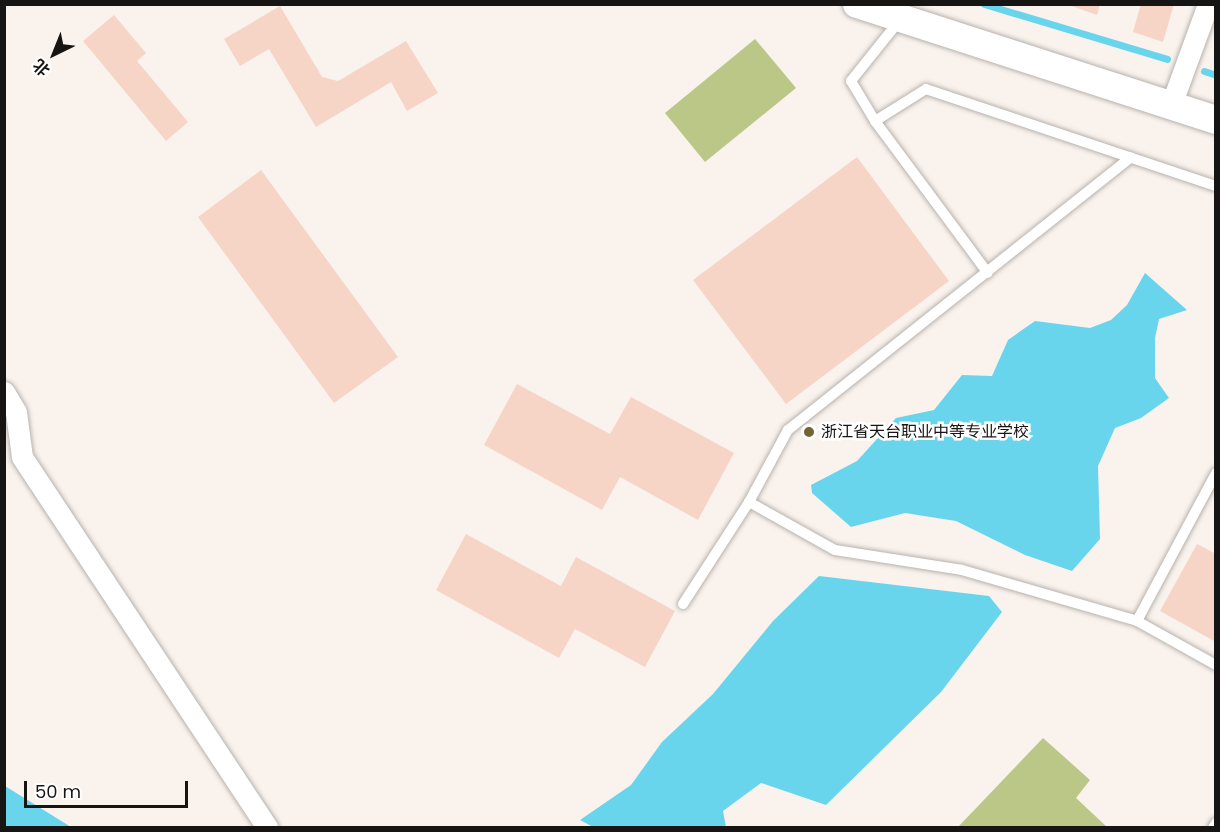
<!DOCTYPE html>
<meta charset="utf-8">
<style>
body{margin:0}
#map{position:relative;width:1220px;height:832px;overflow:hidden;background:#f9f2ed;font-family:Poppins,"Noto Sans SC",sans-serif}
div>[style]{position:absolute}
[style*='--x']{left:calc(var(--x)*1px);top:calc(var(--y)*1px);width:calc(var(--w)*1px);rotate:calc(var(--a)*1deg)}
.green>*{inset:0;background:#bbc787}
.water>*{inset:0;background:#69d5ed}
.stream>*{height:7px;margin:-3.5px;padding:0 3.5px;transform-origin:3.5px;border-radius:3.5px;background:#69d5ed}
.building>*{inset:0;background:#f6d5c6}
.roads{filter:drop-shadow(0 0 2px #b8b2ad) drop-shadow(0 0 2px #b8b2ad)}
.lane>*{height:10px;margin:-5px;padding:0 5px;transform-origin:5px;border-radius:5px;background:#fff}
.street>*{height:21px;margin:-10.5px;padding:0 10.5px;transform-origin:10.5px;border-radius:10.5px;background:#fff}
.secondary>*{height:28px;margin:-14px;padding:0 14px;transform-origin:14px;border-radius:14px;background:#fff}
.dots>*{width:16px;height:16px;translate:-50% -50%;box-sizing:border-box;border:3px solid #fff;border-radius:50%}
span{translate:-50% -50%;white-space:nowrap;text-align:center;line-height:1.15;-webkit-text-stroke:5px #fff;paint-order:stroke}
.poi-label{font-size:16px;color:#171513}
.left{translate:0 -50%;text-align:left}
.frame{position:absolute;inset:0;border:6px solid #171513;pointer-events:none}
.north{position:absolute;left:24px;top:24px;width:60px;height:60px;-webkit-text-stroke:4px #fff;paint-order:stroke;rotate:223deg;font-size:16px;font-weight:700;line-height:24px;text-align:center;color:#171513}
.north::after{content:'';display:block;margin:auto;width:21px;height:27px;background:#171513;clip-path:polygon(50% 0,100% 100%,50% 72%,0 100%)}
.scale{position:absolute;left:24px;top:781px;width:164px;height:27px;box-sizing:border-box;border:3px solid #171513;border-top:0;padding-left:8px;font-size:18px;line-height:21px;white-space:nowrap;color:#171513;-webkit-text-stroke:4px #fff;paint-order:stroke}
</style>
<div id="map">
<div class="green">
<div style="clip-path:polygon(755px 39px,796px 88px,705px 162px,665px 113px)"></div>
<div style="clip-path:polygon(1043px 738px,1090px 780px,1076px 798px,1107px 827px,958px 827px)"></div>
</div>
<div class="water">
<div style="clip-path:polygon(1145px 273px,1187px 310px,1159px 319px,1155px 338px,1155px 378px,1169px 398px,1141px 418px,1115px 428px,1098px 466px,1100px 539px,1072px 571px,1025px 555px,956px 521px,905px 513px,851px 527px,812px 493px,811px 485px,857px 461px,896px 418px,934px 410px,962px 375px,992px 376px,1008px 340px,1035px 321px,1090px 328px,1111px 320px,1127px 305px)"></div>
<div style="clip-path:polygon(819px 576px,989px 596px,1002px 612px,941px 692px,826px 805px,761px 783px,723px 811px,726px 827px,595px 828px,580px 820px,631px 785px,662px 742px,713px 694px,773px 621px)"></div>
<div style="clip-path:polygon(4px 786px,5px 786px,71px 827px,5px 827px)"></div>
</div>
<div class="stream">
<div style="--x:984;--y:4;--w:191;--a:16.7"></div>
<div style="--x:1204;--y:71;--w:13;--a:18"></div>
</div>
<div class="building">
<div style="clip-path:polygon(1066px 4px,1100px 4px,1097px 15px)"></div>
<div style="clip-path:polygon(1141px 4px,1174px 4px,1163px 42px,1133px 32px)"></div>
<div style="clip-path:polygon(280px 6px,322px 77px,338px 81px,406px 41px,438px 93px,407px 111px,391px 82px,316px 127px,269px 49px,240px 66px,224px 39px)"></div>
<div style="clip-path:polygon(114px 15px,146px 53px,137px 61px,188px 122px,166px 141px,83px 41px)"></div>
<div style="clip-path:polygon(857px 157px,949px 281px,786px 404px,693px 280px)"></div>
<div style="clip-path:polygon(261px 170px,398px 357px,334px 403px,198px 217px)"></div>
<div style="clip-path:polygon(517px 384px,610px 434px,631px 397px,734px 453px,698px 520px,620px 477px,602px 510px,484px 445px)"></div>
<div style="clip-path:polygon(466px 534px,561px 586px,576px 557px,675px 611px,645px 667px,575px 629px,559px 658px,436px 590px)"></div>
<div style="clip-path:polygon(1197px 544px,1216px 554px,1216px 642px,1160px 611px)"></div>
</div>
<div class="roads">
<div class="lane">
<div style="--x:899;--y:21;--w:77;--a:128.7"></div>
<div style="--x:851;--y:81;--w:47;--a:59"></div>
<div style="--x:875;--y:121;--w:189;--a:53.4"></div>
<div style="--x:875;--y:121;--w:60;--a:-32.1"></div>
<div style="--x:926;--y:89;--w:306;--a:18.5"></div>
<div style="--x:1216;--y:473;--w:168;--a:118.1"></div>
<div style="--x:1137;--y:621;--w:90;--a:29.1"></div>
<div style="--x:749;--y:502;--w:98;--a:29.2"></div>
<div style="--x:835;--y:550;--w:129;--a:8.9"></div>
<div style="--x:962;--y:570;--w:182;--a:16.2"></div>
<div style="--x:683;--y:604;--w:121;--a:-57.1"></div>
<div style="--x:749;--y:502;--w:82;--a:-61.6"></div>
<div style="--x:788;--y:430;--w:438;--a:-38.5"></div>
<div style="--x:1213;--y:828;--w:6;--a:-59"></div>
</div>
<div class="street">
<div style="--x:1171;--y:105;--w:108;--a:-69.9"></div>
<div style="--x:4;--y:392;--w:23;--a:59"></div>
<div style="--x:16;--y:412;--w:45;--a:82.4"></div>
<div style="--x:22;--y:457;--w:445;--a:56.5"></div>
</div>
<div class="secondary">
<div style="--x:857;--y:4;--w:377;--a:17.9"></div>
</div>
</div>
<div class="dots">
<div style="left:809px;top:432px;background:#766332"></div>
</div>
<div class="poi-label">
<span class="left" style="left:821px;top:432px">浙江省天台职业中等专业学校</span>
</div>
<div class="frame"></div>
<div class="north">北</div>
<div class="scale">50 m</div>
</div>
